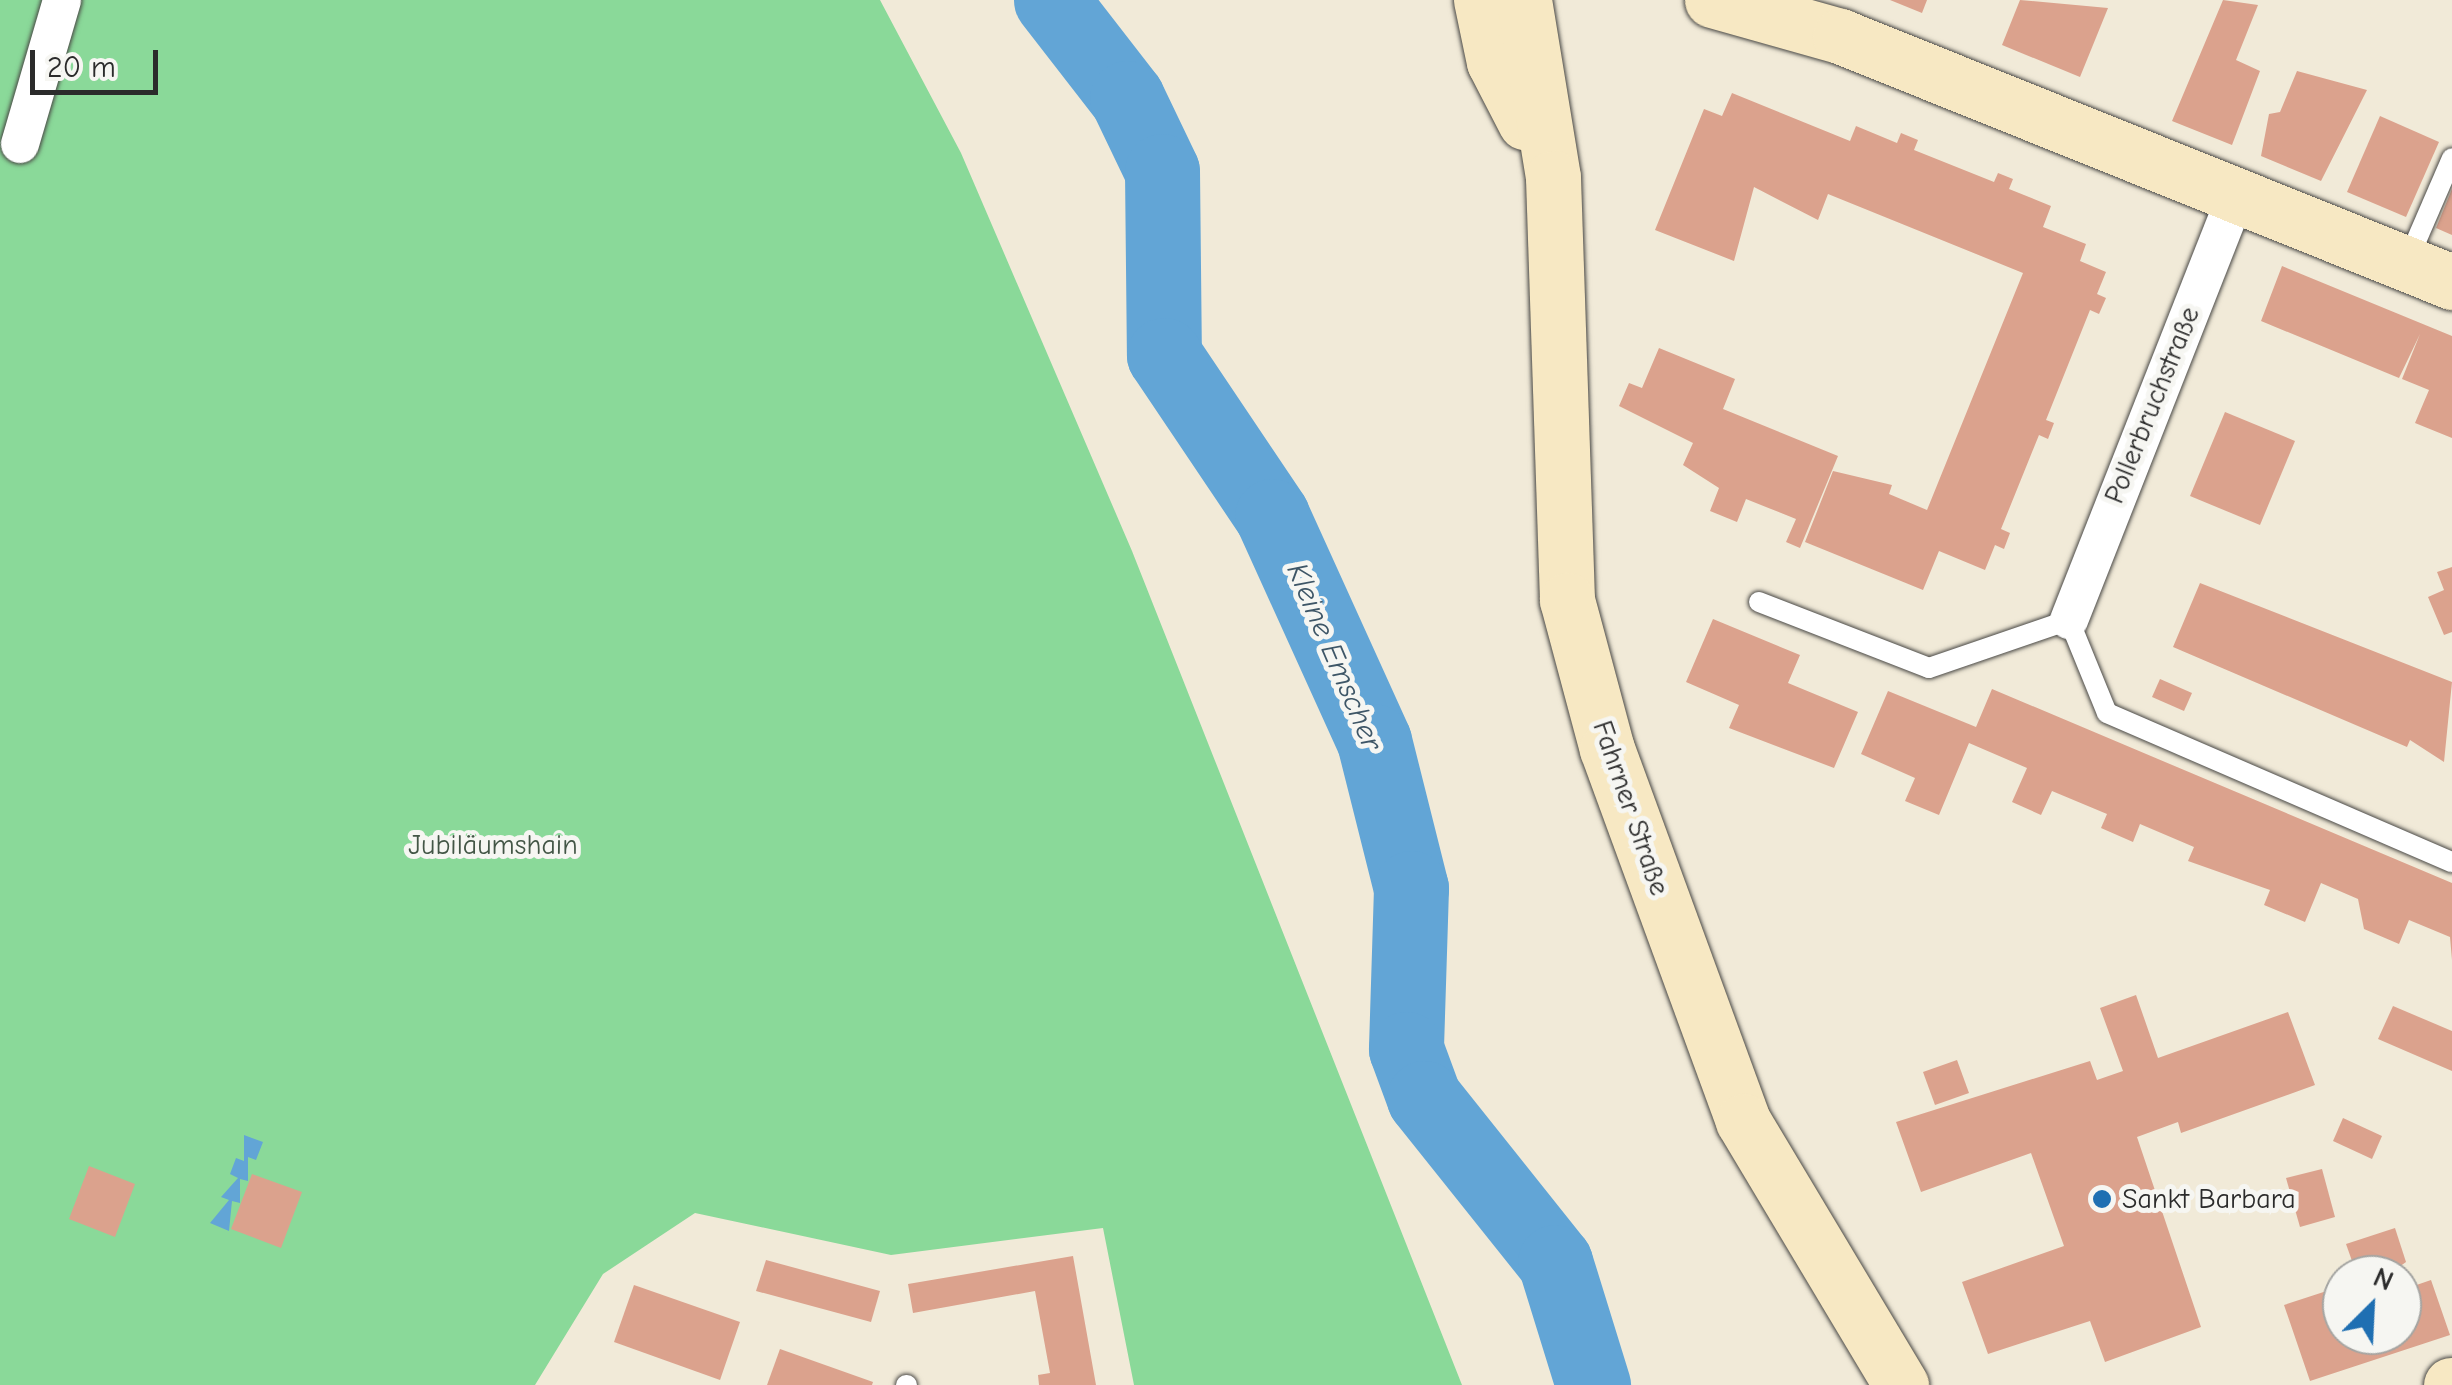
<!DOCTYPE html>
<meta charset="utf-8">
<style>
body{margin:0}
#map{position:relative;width:2452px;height:1385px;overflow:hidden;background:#f1ead8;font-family:"Comic Neue",sans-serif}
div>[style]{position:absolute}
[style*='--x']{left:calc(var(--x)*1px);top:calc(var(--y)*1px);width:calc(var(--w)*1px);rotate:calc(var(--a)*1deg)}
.green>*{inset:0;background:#8ad999}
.water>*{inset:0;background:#62a5d6}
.river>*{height:75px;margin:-37.5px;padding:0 37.5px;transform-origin:37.5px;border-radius:37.5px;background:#62a5d6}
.building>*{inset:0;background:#dba28d}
.roads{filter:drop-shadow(0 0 2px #494845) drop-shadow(0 0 2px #494845)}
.lane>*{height:20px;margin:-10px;padding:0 10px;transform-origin:10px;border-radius:10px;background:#fff}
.street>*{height:38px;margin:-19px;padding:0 19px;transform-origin:19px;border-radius:19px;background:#fff}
.secondary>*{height:55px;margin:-27.5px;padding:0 27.5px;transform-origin:27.5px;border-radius:27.5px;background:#f7e8c3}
.dots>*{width:28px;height:28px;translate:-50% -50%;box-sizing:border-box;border:5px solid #f6f6f2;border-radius:50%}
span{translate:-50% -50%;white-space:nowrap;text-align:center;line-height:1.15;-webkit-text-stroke:10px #f6f6f2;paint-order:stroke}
.street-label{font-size:28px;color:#2b2b2b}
.park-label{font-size:28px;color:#435646}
.poi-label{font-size:28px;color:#2b2b2b}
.left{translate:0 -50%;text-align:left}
.water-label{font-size:30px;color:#3e5667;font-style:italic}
.north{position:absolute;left:2322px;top:1255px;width:100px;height:100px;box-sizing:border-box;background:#f6f6f2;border:2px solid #a5a5a2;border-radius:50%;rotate:24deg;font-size:28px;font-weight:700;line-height:40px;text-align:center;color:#2b2b2b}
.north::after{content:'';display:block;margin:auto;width:35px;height:45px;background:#1f6fb2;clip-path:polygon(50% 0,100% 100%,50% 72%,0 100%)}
.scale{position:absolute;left:30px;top:50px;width:128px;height:45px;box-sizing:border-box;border:5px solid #2b2b2b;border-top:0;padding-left:12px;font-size:30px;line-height:35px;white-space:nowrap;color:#2b2b2b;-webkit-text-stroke:8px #f6f6f2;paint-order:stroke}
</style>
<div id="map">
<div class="green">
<div style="clip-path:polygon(0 0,880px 0,961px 153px,1132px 551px,1462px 1385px,1134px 1385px,1103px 1228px,891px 1255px,695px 1213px,603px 1274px,535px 1385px,0 1385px)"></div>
</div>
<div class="water">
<div style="clip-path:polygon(244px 1135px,263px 1142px,256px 1160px,248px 1157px,248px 1181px,240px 1179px,240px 1203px,232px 1201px,229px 1231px,210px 1223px,229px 1200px,221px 1197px,238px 1178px,230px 1174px,236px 1158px,244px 1161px)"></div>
</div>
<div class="river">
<div style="--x:1051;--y:0;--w:124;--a:52.2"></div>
<div style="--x:1127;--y:98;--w:81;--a:64.4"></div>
<div style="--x:1162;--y:171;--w:184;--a:89.4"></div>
<div style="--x:1164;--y:355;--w:194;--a:56.1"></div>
<div style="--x:1272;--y:516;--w:247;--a:65.6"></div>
<div style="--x:1374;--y:741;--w:152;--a:75.9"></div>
<div style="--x:1411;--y:888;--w:161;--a:91.8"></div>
<div style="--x:1406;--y:1049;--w:52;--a:69.8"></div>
<div style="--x:1424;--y:1098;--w:210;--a:51.4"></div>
<div style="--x:1555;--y:1262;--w:129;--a:72.8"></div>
</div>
<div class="building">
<div style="clip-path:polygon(1890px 0,1927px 0,1922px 13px)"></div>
<div style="clip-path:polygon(2020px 0,2108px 8px,2080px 77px,2002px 45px)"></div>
<div style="clip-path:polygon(2223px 0,2258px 5px,2236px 60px,2260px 71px,2232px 145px,2172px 121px)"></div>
<div style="clip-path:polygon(2297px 71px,2367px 90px,2321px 181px,2261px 156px,2269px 114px,2280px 112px)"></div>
<div style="clip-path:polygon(1732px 93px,1850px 141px,1856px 126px,1897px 143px,1901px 133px,1918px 140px,1914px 150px,1994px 182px,1998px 173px,2013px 179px,2009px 189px,2051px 206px,2043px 227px,2086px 244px,2080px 261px,2106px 272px,2097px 294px,2106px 298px,2099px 314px,2090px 310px,2046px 420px,2054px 423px,2048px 439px,2039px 435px,2001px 529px,2010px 533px,2004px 549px,1995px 545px,1985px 570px,1939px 551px,1923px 590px,1805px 542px,1833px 471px,1892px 485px,1889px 494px,1927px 510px,2023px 273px,1828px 194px,1818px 220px,1754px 187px,1734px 261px,1655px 230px,1704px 109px,1722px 116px)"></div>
<div style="clip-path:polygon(2380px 116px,2439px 142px,2406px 217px,2347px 192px)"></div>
<div style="clip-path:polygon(2452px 189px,2452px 235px,2436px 228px)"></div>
<div style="clip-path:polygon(2282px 266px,2452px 336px,2452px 438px,2415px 423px,2429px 390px,2402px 379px,2420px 334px,2399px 378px,2261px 321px)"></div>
<div style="clip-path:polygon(1659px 348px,1735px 379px,1723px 409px,1838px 456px,1800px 548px,1786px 542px,1796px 519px,1746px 499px,1737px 522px,1710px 511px,1719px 488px,1683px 465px,1693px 443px,1619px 406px,1629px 383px,1642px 388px)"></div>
<div style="clip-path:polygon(2225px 412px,2295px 441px,2260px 525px,2190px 496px)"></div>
<div style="clip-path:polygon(2452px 567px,2452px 632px,2444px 635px,2428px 597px,2444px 590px,2437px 572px)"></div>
<div style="clip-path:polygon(2200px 583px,2452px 682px,2444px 762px,2410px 740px,2407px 747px,2173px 647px)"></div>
<div style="clip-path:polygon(1713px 619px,1800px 655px,1788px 683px,1858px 712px,1834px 768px,1729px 728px,1739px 705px,1686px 682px)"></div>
<div style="clip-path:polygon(2160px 679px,2192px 693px,2184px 711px,2152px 697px)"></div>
<div style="clip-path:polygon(1992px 689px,2452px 883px,2452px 960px,2450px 937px,2409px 920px,2399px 944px,2364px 929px,2358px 899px,2321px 883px,2305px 922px,2264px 905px,2270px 890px,2188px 861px,2194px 847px,2140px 824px,2133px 842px,2101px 828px,2107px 814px,2052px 791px,2041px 815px,2012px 802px,2027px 768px,1969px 743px,1939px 815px,1905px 801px,1915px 778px,1861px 754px,1888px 691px,1976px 727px)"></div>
<div style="clip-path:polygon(2136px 995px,2158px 1058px,2288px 1012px,2315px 1085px,2181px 1133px,2178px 1122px,2137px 1137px,2201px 1327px,2105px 1362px,2090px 1321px,1988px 1354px,1962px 1282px,2064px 1246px,2031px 1153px,1921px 1192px,1896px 1122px,2090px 1061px,2097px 1080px,2123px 1071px,2100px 1008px)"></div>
<div style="clip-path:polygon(2393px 1006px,2452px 1031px,2452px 1071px,2378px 1039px)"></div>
<div style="clip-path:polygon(1957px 1060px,1969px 1093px,1935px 1105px,1923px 1072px)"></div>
<div style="clip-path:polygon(2343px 1118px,2382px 1136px,2372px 1159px,2333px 1141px)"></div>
<div style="clip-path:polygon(89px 1166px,135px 1184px,115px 1237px,69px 1219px)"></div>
<div style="clip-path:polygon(2322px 1169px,2335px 1217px,2300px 1227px,2286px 1178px)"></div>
<div style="clip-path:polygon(252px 1174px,302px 1192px,281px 1248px,231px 1229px)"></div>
<div style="clip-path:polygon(2395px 1228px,2406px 1262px,2388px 1275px,2357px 1275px,2346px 1244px)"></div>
<div style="clip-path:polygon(1073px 1256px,1096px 1385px,1039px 1385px,1038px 1375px,1050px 1373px,1035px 1291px,913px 1313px,908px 1284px)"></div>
<div style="clip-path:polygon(766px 1260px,880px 1291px,871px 1322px,756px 1291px)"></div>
<div style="clip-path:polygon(2431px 1280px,2450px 1335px,2310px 1381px,2284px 1305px,2342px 1286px,2342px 1335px,2402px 1335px,2402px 1290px)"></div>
<div style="clip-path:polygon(634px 1285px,740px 1322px,720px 1380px,614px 1342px)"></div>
<div style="clip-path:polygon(780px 1349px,873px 1382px,872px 1385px,767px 1385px)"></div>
</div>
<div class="roads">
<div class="lane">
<div style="--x:2407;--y:262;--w:113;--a:-66.6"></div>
<div style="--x:1759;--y:602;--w:182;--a:21.2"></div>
<div style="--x:1929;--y:668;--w:148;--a:-18.9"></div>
<div style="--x:2069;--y:620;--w:100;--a:67.8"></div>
<div style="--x:2107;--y:713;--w:376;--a:23.4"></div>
<div style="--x:906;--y:1385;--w:1;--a:0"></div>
</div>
<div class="street">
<div style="--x:20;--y:144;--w:150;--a:-73.7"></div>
<div style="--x:2069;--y:620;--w:461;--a:-68.5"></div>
</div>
<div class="secondary">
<div style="--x:1481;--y:0;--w:63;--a:78.2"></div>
<div style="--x:1494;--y:62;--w:68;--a:62.7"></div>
<div style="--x:1524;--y:0;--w:180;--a:80.7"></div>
<div style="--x:1553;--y:178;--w:422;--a:88.1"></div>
<div style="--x:1567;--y:600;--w:154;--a:75"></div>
<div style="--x:1607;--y:749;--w:396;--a:69.9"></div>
<div style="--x:1743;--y:1121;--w:308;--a:59.1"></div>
<div style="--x:1712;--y:0;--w:133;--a:15.7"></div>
<div style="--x:1840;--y:36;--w:660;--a:21.9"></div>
<div style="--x:2451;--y:1385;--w:1;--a:0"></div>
</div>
</div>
<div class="dots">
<div style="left:2102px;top:1199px;background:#1f6fb2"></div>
</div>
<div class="street-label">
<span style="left:2152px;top:405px;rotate:-68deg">Pollerbruchstraße</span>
<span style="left:1631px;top:808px;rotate:71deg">Fahrner Straße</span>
</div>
<div class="park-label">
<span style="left:493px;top:845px">Jubiläumshain</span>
</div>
<div class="poi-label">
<span class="left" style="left:2122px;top:1199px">Sankt Barbara</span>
</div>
<div class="water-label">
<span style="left:1334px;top:657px;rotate:67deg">Kleine Emscher</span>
</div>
<div class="north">N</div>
<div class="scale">20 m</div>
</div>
